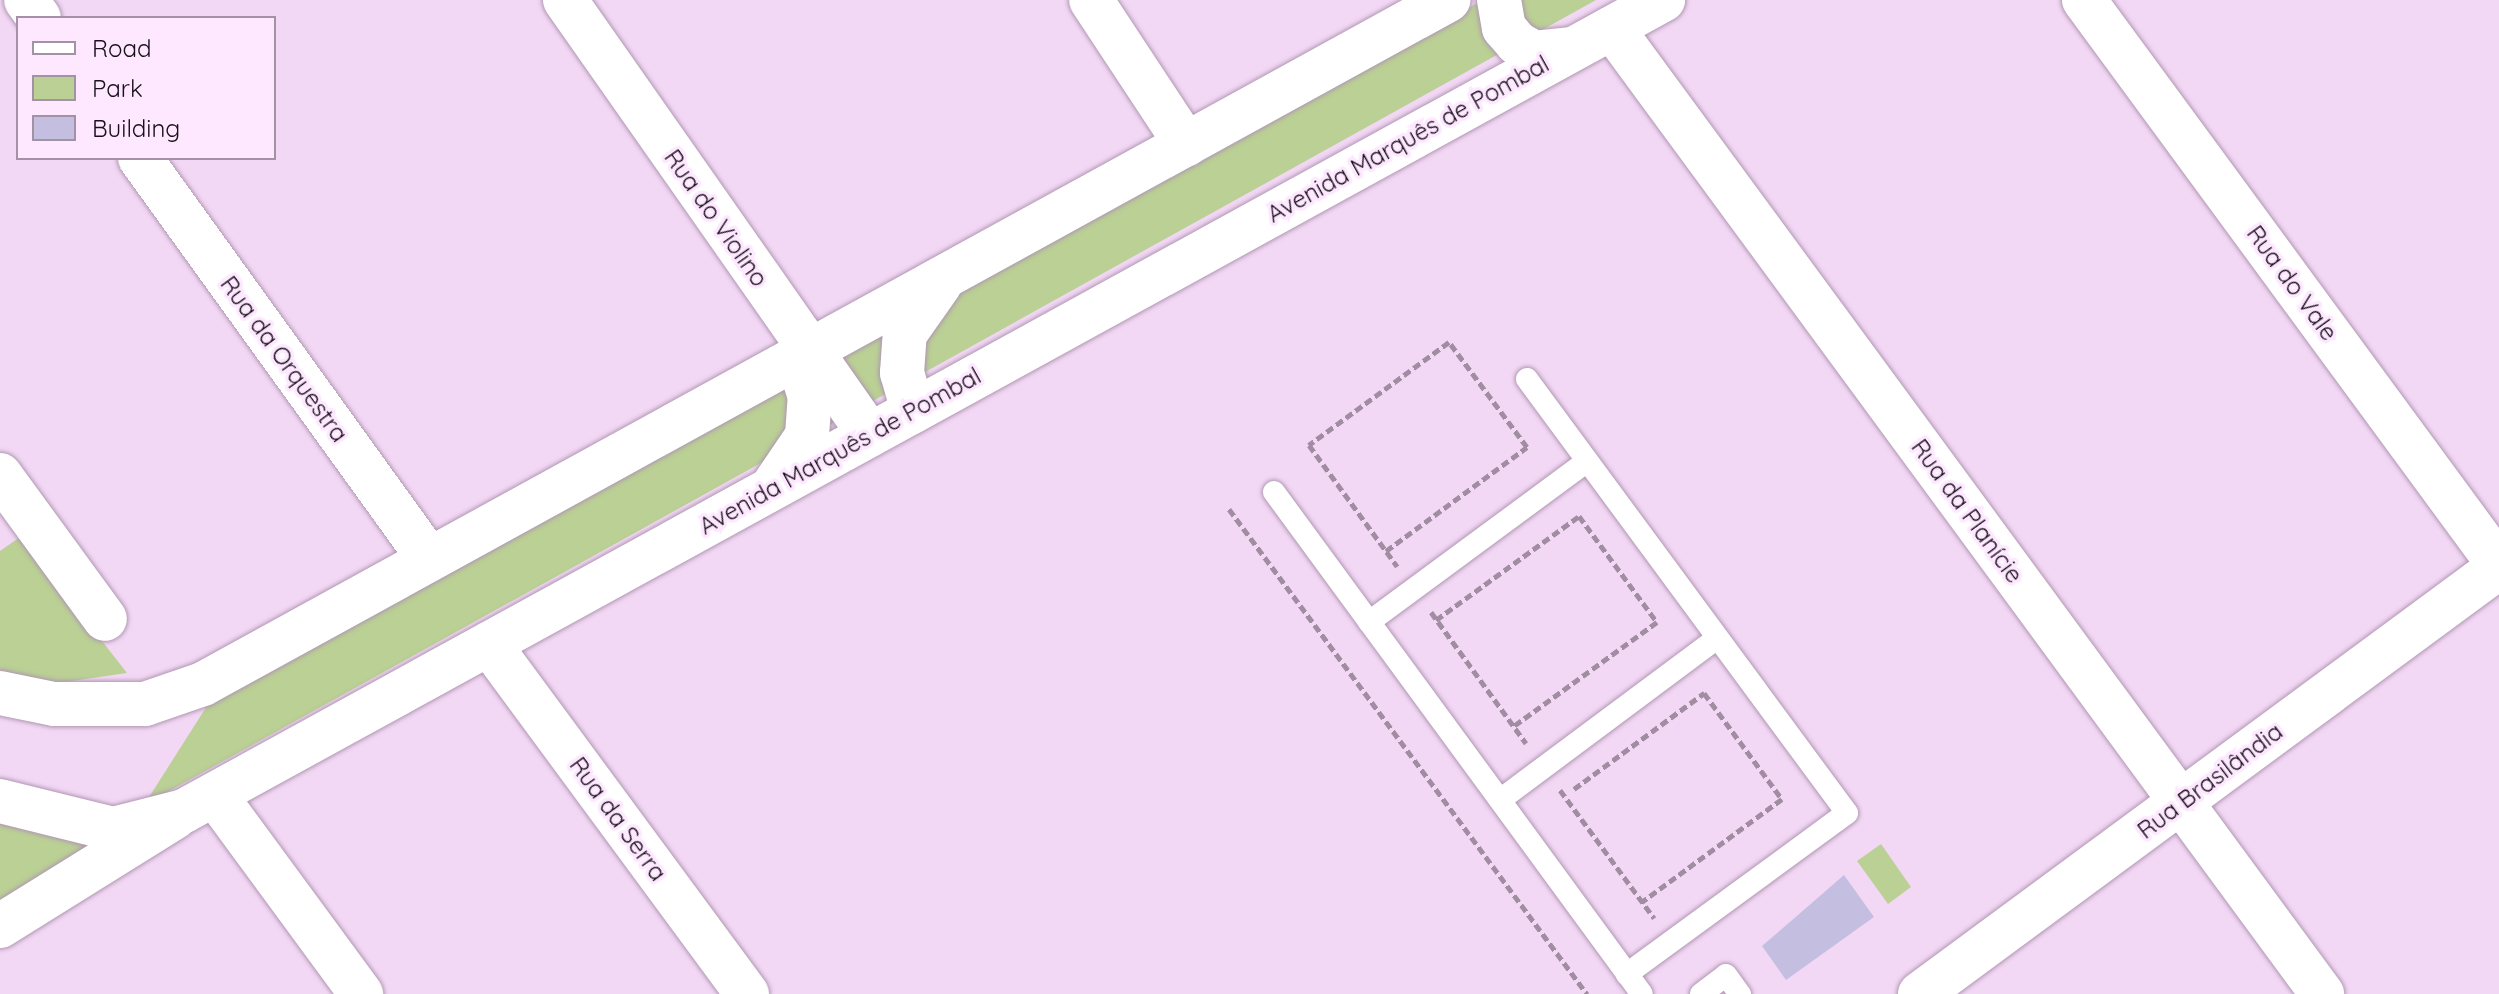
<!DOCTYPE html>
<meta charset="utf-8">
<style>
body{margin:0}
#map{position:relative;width:2499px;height:994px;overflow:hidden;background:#f3d8f5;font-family:Quicksand,sans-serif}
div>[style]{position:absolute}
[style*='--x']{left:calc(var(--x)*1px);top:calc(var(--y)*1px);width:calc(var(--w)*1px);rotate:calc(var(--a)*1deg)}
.green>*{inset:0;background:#bad094}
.building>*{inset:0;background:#c4bfe1}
.path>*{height:5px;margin-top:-2.5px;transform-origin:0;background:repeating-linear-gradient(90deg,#a18da2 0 8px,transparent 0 12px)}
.roads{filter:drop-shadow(0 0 2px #b097b2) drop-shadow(0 0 2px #b097b2)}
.lane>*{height:22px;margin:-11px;padding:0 11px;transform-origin:11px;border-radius:11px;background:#fff}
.street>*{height:44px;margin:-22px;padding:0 22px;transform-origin:22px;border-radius:22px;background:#fff}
.secondary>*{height:44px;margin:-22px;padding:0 22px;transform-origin:22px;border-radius:22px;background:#fff}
span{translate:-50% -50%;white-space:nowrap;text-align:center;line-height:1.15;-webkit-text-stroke:7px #fde8ff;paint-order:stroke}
.street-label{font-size:24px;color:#19101a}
.legend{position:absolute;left:16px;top:16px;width:260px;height:144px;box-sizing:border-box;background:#fde8ff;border:2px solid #a292a3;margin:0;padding:10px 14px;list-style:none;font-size:24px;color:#19101a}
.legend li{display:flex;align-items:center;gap:16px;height:40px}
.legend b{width:40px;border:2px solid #a292a3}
</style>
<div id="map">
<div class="green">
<div style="clip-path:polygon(1483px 0,1596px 0,144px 805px,212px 698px)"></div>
<div style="clip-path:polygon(23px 535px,88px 623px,127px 673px,51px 684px,0 670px,0 551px)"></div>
<div style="clip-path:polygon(0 801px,113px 829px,0 926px)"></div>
<div style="clip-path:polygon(1881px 844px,1911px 887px,1888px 904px,1857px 861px)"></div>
</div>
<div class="building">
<div style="clip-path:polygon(1844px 875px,1874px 917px,1786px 980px,1762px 946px)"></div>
</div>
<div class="path">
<div style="--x:1229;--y:509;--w:603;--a:53.57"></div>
<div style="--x:1386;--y:551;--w:175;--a:-36.4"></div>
<div style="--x:1527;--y:447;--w:131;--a:-126.6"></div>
<div style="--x:1449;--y:342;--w:174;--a:143.7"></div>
<div style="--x:1309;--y:445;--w:150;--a:54"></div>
<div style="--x:1431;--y:612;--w:162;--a:54.1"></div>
<div style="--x:1436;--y:620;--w:177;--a:-36"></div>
<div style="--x:1579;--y:516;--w:132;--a:53.7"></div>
<div style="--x:1657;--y:622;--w:177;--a:144"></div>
<div style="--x:1574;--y:789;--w:162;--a:-36.4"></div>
<div style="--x:1704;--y:693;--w:132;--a:53.7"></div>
<div style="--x:1782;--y:799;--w:174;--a:143.7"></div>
<div style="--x:1560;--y:790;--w:159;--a:53.7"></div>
</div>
<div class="roads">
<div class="lane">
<div style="--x:1527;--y:379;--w:539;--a:53.6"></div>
<div style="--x:1847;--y:813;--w:273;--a:143.8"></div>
<div style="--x:1274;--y:492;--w:622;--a:53.76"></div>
<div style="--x:1369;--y:622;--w:271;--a:-36.4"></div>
<div style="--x:1500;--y:800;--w:271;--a:-36.7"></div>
<div style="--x:1701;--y:994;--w:31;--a:-37"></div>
<div style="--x:1726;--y:975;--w:24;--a:54"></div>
</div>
<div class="street">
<div style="--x:26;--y:0;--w:22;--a:54"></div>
<div style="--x:565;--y:0;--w:531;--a:54.96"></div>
<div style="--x:1091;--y:0;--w:173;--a:56.6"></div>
<div style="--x:2084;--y:0;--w:701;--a:53.7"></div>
<div style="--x:1612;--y:28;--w:1199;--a:53.68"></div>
<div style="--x:140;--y:158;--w:494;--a:54.2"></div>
<div style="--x:0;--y:475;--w:178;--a:53.9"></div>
<div style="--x:489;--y:644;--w:435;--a:53.6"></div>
<div style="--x:215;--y:795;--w:247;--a:53.7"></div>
<div style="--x:0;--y:926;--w:206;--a:-31.9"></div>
<div style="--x:1920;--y:994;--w:719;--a:-36.41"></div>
</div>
<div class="secondary">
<div style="--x:1499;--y:0;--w:28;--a:80"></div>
<div style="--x:1504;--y:28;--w:20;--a:49"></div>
<div style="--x:1517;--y:43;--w:20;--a:30"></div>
<div style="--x:1534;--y:53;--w:39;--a:-6"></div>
<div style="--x:913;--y:411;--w:40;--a:-106"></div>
<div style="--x:902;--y:373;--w:39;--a:-86"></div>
<div style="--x:905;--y:334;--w:61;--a:-55"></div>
<div style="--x:775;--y:483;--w:57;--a:-55.8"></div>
<div style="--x:807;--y:436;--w:39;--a:-86"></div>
<div style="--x:810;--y:397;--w:42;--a:-108"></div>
<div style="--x:0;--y:693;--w:55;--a:11.5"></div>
<div style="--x:54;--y:704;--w:91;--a:0"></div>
<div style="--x:145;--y:704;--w:61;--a:-19"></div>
<div style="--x:203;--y:684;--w:1421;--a:-28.78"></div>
<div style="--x:0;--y:801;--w:116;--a:13.9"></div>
<div style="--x:113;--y:829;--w:73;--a:-14.2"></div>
<div style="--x:184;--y:811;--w:1687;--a:-28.74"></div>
</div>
</div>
<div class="street-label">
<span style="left:1408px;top:139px;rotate:-29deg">Avenida Marquês de Pombal</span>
<span style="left:716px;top:218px;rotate:55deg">Rua do Violino</span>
<span style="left:2292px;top:283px;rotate:54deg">Rua do Vale</span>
<span style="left:284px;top:359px;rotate:54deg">Rua da Orquestra</span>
<span style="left:840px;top:451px;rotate:-29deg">Avenida Marquês de Pombal</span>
<span style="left:1967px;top:511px;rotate:54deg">Rua da Planície</span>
<span style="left:2210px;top:781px;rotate:-37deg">Rua Brasilândia</span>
<span style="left:618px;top:819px;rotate:54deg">Rua da Serra</span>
</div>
<ul class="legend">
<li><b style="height:10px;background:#fff"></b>Road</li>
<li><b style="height:22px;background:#bad094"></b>Park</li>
<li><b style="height:22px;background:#c4bfe1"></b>Building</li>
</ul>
</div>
